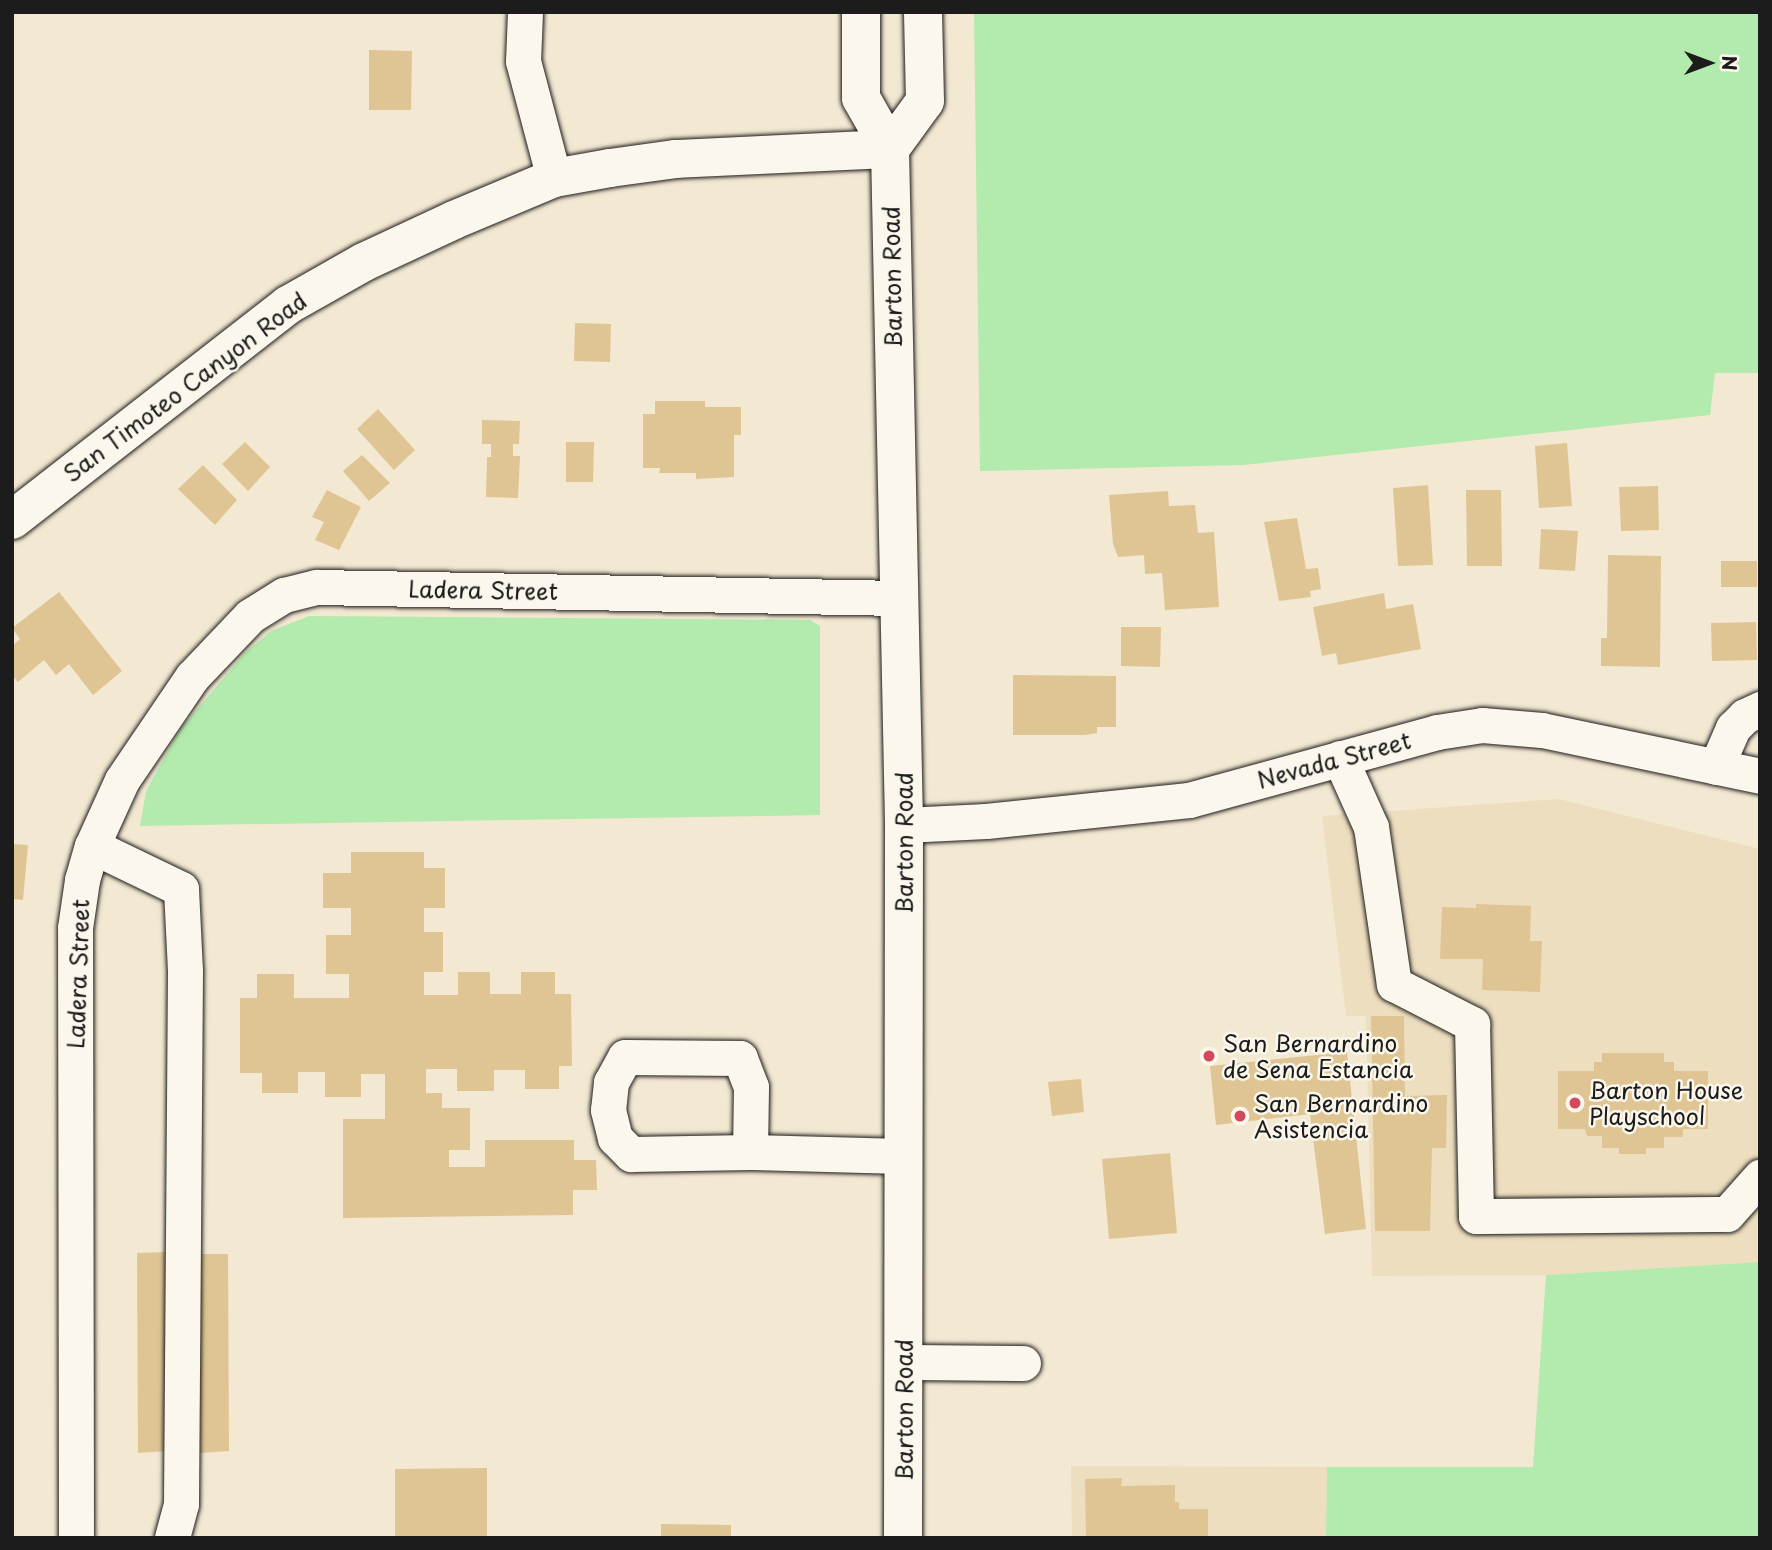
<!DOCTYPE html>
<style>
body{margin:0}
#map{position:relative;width:1772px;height:1550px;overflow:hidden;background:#f3e8d2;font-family:"Playpen Sans",sans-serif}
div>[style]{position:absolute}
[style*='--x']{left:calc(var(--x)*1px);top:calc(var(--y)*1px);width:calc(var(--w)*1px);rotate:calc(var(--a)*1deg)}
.built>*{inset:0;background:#eddebf}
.green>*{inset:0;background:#b3eaad}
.building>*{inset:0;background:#dfc594}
.roads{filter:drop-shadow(0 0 2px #1c1c1c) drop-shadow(0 0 2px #1c1c1c)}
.minor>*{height:35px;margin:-17.5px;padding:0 17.5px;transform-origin:17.5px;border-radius:17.5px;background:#fbf7ec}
.major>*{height:38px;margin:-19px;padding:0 19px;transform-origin:19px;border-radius:19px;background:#fbf7ec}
.dots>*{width:19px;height:19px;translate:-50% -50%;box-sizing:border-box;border:4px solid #fbf7ec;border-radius:50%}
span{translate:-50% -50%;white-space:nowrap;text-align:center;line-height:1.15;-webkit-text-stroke:5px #fbf7ec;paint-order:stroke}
.street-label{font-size:23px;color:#1c1c1c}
.poi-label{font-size:23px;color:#1c1c1c}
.left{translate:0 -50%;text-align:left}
.frame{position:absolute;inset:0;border:14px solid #1c1c1c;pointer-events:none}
.north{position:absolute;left:1674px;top:28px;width:70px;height:70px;-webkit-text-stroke:5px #fbf7ec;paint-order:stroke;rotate:90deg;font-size:19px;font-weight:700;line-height:28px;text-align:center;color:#1c1c1c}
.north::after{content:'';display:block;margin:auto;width:24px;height:32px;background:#1c1c1c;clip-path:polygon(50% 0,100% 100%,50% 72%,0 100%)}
</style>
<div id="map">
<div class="built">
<div style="clip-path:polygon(1559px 799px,1760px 849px,1760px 1262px,1546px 1275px,1372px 1276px,1366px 1016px,1346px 1016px,1322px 816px)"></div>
<div style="clip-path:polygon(1071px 1466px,1327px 1467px,1326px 1538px,1072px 1538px)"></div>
</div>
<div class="green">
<div style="clip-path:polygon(974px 12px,1760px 12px,1760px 373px,1715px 373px,1710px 415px,1243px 465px,980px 471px)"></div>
<div style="clip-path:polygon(309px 616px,810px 620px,820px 626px,820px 815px,140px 826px,146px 791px,181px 728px,245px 653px,271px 631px)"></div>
<div style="clip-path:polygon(1760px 1262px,1760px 1538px,1326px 1538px,1327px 1467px,1533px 1467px,1546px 1275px)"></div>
</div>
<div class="building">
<div style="clip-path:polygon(369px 50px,412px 51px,411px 110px,369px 110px)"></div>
<div style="clip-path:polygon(575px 323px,611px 324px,610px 362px,574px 361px)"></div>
<div style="clip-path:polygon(655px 401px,705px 401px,705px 407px,741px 407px,741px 435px,734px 435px,734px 477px,696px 479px,696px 473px,659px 473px,660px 468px,643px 468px,643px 414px,655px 414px)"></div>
<div style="clip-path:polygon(378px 409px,415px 450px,394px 470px,357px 429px)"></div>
<div style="clip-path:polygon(482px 420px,520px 421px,519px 444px,513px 444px,513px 456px,520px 456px,518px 498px,486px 497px,487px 457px,491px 457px,491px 444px,482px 444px)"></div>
<div style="clip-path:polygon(245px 442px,270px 467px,248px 491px,222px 464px)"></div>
<div style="clip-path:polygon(566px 442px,594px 442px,593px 482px,566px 482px)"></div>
<div style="clip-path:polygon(1567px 443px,1572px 506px,1539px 508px,1535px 446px)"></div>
<div style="clip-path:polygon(362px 455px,390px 483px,369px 501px,343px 471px)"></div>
<div style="clip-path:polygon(203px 465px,237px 500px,215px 525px,178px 489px)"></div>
<div style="clip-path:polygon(1428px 485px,1433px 565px,1398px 566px,1393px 488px)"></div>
<div style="clip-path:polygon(1658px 486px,1659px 530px,1621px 531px,1619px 487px)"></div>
<div style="clip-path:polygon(327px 490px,361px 507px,339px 550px,315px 540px,324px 522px,312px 517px)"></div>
<div style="clip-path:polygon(1466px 490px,1501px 490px,1502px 566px,1467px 566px)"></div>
<div style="clip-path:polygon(1168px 491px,1169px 506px,1195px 505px,1198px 533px,1214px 532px,1219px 607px,1165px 610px,1162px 573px,1145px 574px,1144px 555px,1118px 557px,1113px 544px,1109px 495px)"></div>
<div style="clip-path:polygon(1297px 518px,1306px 569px,1318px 568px,1321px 589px,1310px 591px,1311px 597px,1279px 601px,1264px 522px)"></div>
<div style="clip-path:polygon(1541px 529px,1578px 531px,1575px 571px,1539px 569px)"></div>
<div style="clip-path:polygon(1608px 555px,1661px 556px,1660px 667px,1601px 666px,1601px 638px,1607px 638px)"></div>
<div style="clip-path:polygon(1721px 561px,1757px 561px,1757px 587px,1721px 587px)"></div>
<div style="clip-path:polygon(59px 592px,122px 671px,93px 695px,69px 664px,56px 675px,44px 660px,18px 682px,12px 675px,12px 646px,20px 639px,12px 628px)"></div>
<div style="clip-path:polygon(1384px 593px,1386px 609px,1413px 604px,1421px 649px,1338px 665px,1336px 653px,1322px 656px,1313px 607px)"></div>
<div style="clip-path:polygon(1756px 622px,1757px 660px,1712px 661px,1711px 623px)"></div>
<div style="clip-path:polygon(1121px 627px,1161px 627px,1160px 667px,1121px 666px)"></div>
<div style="clip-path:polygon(1013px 675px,1116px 676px,1116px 727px,1097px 727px,1097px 733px,1085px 735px,1013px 735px)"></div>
<div style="clip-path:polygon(12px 844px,28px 845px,23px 900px,12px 899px)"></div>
<div style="clip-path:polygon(351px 852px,424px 852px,424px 868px,445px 868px,445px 908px,424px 908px,424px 932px,443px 932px,443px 972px,424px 972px,424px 995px,458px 995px,458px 972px,490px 972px,490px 994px,521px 994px,521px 972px,555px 972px,555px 994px,571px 994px,572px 1066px,559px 1066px,559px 1089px,525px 1089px,525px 1070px,494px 1070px,494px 1091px,457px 1091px,457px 1069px,426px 1069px,426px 1093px,442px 1093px,442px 1108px,470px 1108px,470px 1150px,449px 1150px,449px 1167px,485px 1167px,485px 1140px,574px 1140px,574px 1160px,596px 1160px,597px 1190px,573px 1190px,573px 1215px,343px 1218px,343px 1119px,385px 1119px,385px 1074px,361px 1074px,361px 1097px,325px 1097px,325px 1072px,298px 1072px,298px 1093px,262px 1093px,262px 1073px,240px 1073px,240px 998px,257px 998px,257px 974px,294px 974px,294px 998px,349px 998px,349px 974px,326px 974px,326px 935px,351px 935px,351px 908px,323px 908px,323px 873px,351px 873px)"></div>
<div style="clip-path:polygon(1476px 904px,1531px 906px,1530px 941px,1542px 941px,1540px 992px,1482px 990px,1483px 959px,1440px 959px,1442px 907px,1476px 908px)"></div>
<div style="clip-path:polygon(1371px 1016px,1404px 1016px,1405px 1096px,1447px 1095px,1446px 1148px,1432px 1148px,1430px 1231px,1375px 1231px)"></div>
<div style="clip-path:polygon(1347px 1052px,1366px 1229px,1325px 1234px,1310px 1114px,1216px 1125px,1210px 1066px)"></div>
<div style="clip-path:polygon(1602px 1053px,1664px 1053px,1664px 1062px,1674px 1062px,1674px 1071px,1708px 1071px,1708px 1129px,1683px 1129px,1683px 1137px,1664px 1137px,1664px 1148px,1646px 1148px,1646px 1154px,1619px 1154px,1619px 1148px,1602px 1148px,1602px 1136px,1587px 1136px,1585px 1129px,1558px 1129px,1558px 1071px,1594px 1071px,1594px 1062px,1602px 1062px)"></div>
<div style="clip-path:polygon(1081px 1079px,1084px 1112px,1052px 1116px,1048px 1082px)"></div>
<div style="clip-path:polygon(1170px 1153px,1177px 1233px,1109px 1239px,1102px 1159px)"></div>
<div style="clip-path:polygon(165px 1252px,166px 1451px,138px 1453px,137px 1253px)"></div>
<div style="clip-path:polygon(200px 1254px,228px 1254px,229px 1451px,200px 1453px)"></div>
<div style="clip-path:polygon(487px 1468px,487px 1538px,395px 1538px,395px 1469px)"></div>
<div style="clip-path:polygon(1122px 1478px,1121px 1486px,1175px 1485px,1175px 1502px,1179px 1502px,1179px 1509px,1208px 1509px,1208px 1538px,1086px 1538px,1085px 1479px)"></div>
<div style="clip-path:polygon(661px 1524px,731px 1525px,731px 1538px,661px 1538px)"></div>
</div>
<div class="roads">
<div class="minor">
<div style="--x:525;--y:12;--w:49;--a:92.3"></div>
<div style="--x:523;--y:61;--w:121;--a:75.2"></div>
<div style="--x:1340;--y:758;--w:76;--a:65.8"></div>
<div style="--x:1371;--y:827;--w:159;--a:81.7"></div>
<div style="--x:1394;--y:984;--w:88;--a:27.1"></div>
<div style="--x:1472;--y:1024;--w:192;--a:88.8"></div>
<div style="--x:1476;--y:1216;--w:251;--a:-0.5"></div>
<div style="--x:1727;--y:1214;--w:50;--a:-48.3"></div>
<div style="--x:1716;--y:767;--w:43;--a:-66.4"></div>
<div style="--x:1733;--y:728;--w:17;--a:-45"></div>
<div style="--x:1745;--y:716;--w:17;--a:-25"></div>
<div style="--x:904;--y:825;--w:82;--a:-2.8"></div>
<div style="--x:986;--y:821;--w:204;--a:-5.9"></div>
<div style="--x:1189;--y:800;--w:257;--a:-15.3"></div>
<div style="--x:1437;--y:732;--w:46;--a:-8.8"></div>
<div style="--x:1482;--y:725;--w:60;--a:4.8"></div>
<div style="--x:1542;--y:730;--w:223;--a:11.9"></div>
<div style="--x:92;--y:846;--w:99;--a:25.8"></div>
<div style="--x:181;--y:889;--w:82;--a:87.2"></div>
<div style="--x:185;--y:971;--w:533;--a:90.43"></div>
<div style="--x:181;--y:1504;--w:35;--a:105"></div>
<div style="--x:750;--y:1152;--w:65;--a:-89.1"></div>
<div style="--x:751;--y:1087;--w:31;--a:-111"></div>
<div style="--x:740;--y:1058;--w:115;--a:-179.5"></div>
<div style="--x:625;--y:1057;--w:29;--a:119"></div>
<div style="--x:611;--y:1082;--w:28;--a:96"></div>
<div style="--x:608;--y:1110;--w:29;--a:76"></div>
<div style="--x:615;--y:1138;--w:23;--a:45"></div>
<div style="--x:631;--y:1154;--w:119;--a:-1"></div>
<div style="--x:750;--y:1152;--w:154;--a:1.5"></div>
<div style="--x:903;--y:1362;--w:120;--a:0.5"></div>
<div style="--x:76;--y:1538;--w:610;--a:-90.09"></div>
<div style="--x:75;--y:928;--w:49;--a:-81.7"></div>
<div style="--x:82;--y:880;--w:35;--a:-74"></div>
<div style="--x:92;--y:846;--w:72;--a:-65.6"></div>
<div style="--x:122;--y:780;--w:125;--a:-55.8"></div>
<div style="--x:192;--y:677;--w:84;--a:-46.4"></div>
<div style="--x:250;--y:616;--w:40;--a:-32"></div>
<div style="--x:284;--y:595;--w:34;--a:-14"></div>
<div style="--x:317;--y:587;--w:583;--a:1.08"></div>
</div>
<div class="major">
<div style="--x:861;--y:12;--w:86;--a:90"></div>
<div style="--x:861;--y:98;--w:59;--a:60.4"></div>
<div style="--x:890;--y:149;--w:676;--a:88.81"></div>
<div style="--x:904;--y:825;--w:713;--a:90.08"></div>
<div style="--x:890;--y:149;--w:59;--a:-53.9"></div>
<div style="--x:925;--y:101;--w:89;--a:-91.3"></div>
<div style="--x:12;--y:520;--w:350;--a:-37.9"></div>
<div style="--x:288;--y:305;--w:87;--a:-29.5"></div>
<div style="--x:364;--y:262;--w:99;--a:-25"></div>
<div style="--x:454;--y:220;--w:108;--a:-22.8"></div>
<div style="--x:554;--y:178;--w:57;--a:-10.1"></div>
<div style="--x:610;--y:168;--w:67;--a:-7.8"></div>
<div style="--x:676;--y:159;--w:214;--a:-2.7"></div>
</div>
</div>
<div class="dots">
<div style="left:1209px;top:1056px;background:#d1495b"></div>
<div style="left:1575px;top:1103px;background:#d1495b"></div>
<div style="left:1240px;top:1116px;background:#d1495b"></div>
</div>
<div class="street-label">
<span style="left:892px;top:277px;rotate:-91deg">Barton Road</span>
<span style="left:185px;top:387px;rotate:-37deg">San Timoteo Canyon Road</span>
<span style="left:483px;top:590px;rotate:1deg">Ladera Street</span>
<span style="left:1334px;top:760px;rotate:-15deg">Nevada Street</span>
<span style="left:904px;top:843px;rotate:-90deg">Barton Road</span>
<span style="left:78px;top:974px;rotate:-88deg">Ladera Street</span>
<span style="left:904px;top:1410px;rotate:-90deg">Barton Road</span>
</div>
<div class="poi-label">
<span class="left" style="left:1223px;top:1056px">San Bernardino<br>de Sena Estancia</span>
<span class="left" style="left:1589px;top:1103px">Barton House<br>Playschool</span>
<span class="left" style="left:1254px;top:1116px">San Bernardino<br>Asistencia</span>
</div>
<div class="frame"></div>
<div class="north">N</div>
</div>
